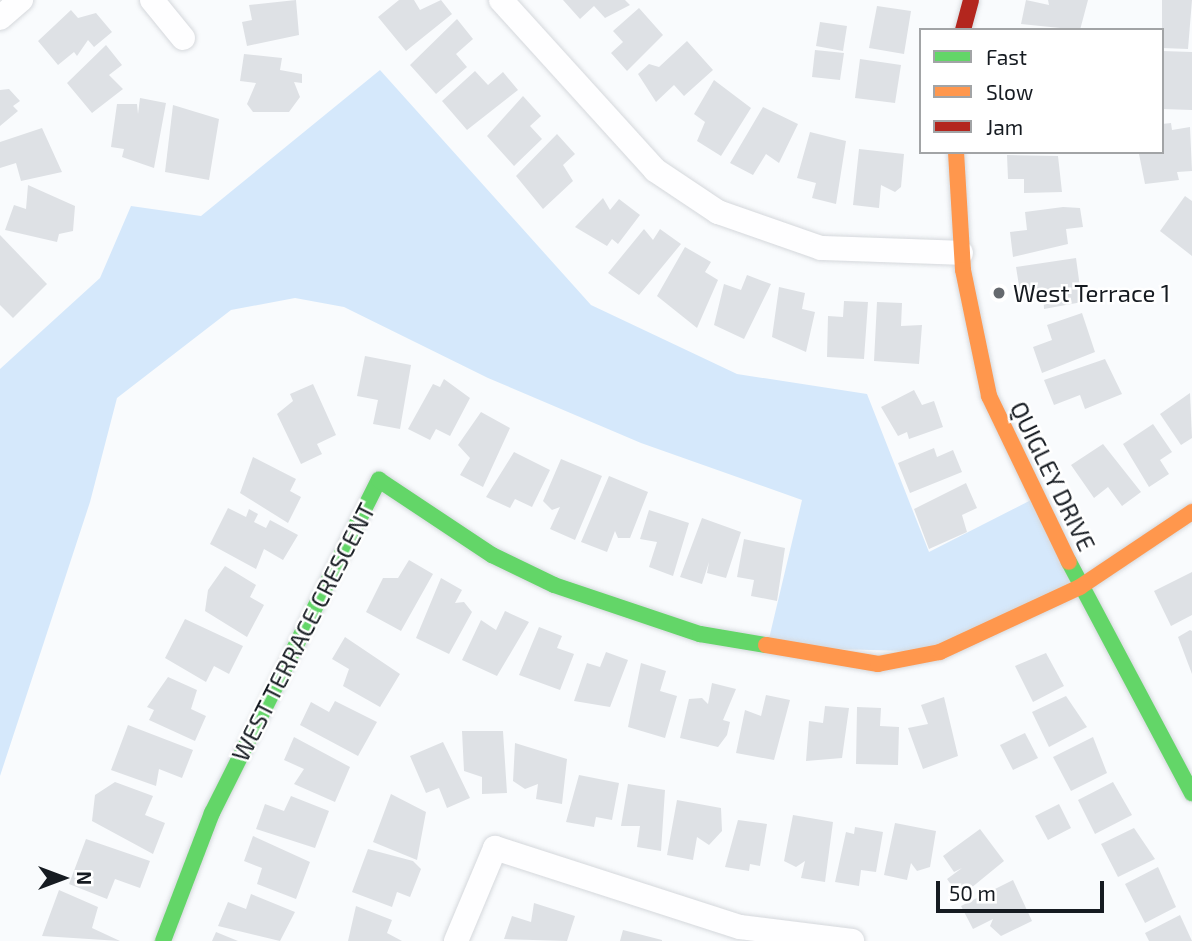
<!DOCTYPE html>
<style>
body{margin:0}
#map{position:relative;width:1192px;height:941px;overflow:hidden;background:#f9fbfd;font-family:"Exo 2",sans-serif}
div>[style]{position:absolute}
[style*='--x']{left:calc(var(--x)*1px);top:calc(var(--y)*1px);width:calc(var(--w)*1px);rotate:calc(var(--a)*1deg)}
.green>*{inset:0;background:#d5e8fb}
.building>*{inset:0;background:#dee1e5}
.roads{filter:drop-shadow(0 0 2px #d5d8dc) drop-shadow(0 0 2px #d5d8dc)}
.street>*{height:24px;margin:-12px;padding:0 12px;transform-origin:12px;border-radius:12px;background:#fefeff}
.fast>*{height:16px;margin:-8px;padding:0 8px;transform-origin:8px;border-radius:8px;background:#63d668}
.slow>*{height:16px;margin:-8px;padding:0 8px;transform-origin:8px;border-radius:8px;background:#ff974d}
.jam>*{height:16px;margin:-8px;padding:0 8px;transform-origin:8px;border-radius:8px;background:#b3261e}
.dots>*{width:19px;height:19px;translate:-50% -50%;box-sizing:border-box;border:4px solid #fff;border-radius:50%}
span{translate:-50% -50%;white-space:nowrap;text-align:center;line-height:1.15;-webkit-text-stroke:5px #fff;paint-order:stroke}
.poi-label{font-size:24px;color:#161b21}
.left{translate:0 -50%;text-align:left}
.street-label{font-size:24px;color:#161b21}
.legend{position:absolute;left:919px;top:28px;width:245px;height:126px;box-sizing:border-box;background:#fff;border:2px solid #a2a4a6;margin:0;padding:9px 12px;list-style:none;font-size:21px;color:#161b21}
.legend li{display:flex;align-items:center;gap:14px;height:35px}
.legend b{width:35px;border:2px solid #a2a4a6}
.north{position:absolute;left:28px;top:843px;width:70px;height:70px;-webkit-text-stroke:5px #fff;paint-order:stroke;rotate:90deg;font-size:19px;font-weight:700;line-height:28px;text-align:center;color:#161b21}
.north::after{content:'';display:block;margin:auto;width:24px;height:32px;background:#161b21;clip-path:polygon(50% 0,100% 100%,50% 72%,0 100%)}
.scale{position:absolute;left:936px;top:881px;width:168px;height:32px;box-sizing:border-box;border:4px solid #161b21;border-top:0;padding-left:9px;font-size:21px;line-height:24px;white-space:nowrap;color:#161b21;-webkit-text-stroke:5px #fff;paint-order:stroke}
</style>
<div id="map">
<div class="green">
<div style="clip-path:polygon(380px 70px,591px 305px,737px 374px,867px 394px,929px 552px,1035px 498px,1080px 587px,940px 652px,767px 647px,802px 500px,641px 443px,488px 378px,344px 307px,295px 298px,231px 310px,117px 398px,90px 502px,0 776px,0 369px,100px 278px,131px 206px,201px 216px)"></div>
</div>
<div class="building">
<div style="clip-path:polygon(296px 0,299px 35px,247px 46px,242px 22px,252px 20px,249px 5px)"></div>
<div style="clip-path:polygon(399px 0,414px 0,420px 10px,441px 0,452px 14px,406px 51px,378px 17px)"></div>
<div style="clip-path:polygon(563px 0,625px 0,630px 5px,605px 18px,594px 6px,580px 19px)"></div>
<div style="clip-path:polygon(1026px 0,1049px 5px,1048px 0,1088px 0,1080px 30px,1021px 24px)"></div>
<div style="clip-path:polygon(1162px 0,1192px 0,1188px 49px,1162px 48px)"></div>
<div style="clip-path:polygon(877px 6px,911px 11px,904px 54px,869px 48px)"></div>
<div style="clip-path:polygon(639px 8px,663px 35px,627px 71px,611px 53px,623px 42px,613px 31px)"></div>
<div style="clip-path:polygon(71px 10px,78px 18px,96px 13px,112px 32px,94px 47px,88px 40px,77px 56px,74px 52px,58px 65px,38px 41px)"></div>
<div style="clip-path:polygon(457px 19px,473px 39px,456px 54px,467px 67px,436px 94px,410px 65px)"></div>
<div style="clip-path:polygon(820px 22px,847px 26px,843px 51px,816px 46px)"></div>
<div style="clip-path:polygon(687px 41px,713px 70px,684px 96px,674px 85px,656px 102px,638px 74px,649px 64px,659px 67px)"></div>
<div style="clip-path:polygon(106px 45px,122px 65px,109px 75px,123px 89px,92px 113px,67px 83px)"></div>
<div style="clip-path:polygon(815px 50px,844px 53px,840px 80px,812px 77px)"></div>
<div style="clip-path:polygon(1162px 51px,1192px 52px,1192px 110px,1162px 109px)"></div>
<div style="clip-path:polygon(244px 54px,282px 58px,280px 70px,302px 74px,302px 83px,294px 82px,300px 97px,289px 112px,253px 112px,247px 104px,256px 83px,240px 81px)"></div>
<div style="clip-path:polygon(860px 59px,901px 65px,895px 103px,855px 98px)"></div>
<div style="clip-path:polygon(475px 71px,488px 85px,503px 72px,518px 90px,467px 130px,442px 101px)"></div>
<div style="clip-path:polygon(714px 80px,751px 108px,721px 156px,697px 141px,705px 122px,694px 114px)"></div>
<div style="clip-path:polygon(9px 89px,20px 101px,13px 106px,18px 111px,0 126px,0 90px)"></div>
<div style="clip-path:polygon(523px 96px,541px 116px,530px 126px,542px 139px,514px 166px,487px 136px)"></div>
<div style="clip-path:polygon(140px 98px,166px 103px,154px 168px,122px 157px,124px 149px,111px 147px,117px 104px,137px 104px,138px 114px)"></div>
<div style="clip-path:polygon(173px 105px,219px 119px,209px 180px,165px 172px)"></div>
<div style="clip-path:polygon(763px 107px,798px 124px,779px 163px,766px 154px,753px 175px,730px 163px)"></div>
<div style="clip-path:polygon(1171px 123px,1172px 130px,1190px 127px,1192px 171px,1177px 172px,1179px 180px,1145px 184px,1139px 154px,1162px 152px,1162px 124px)"></div>
<div style="clip-path:polygon(42px 128px,62px 172px,21px 181px,16px 163px,0 168px,0 142px)"></div>
<div style="clip-path:polygon(810px 132px,846px 141px,836px 204px,812px 198px,816px 183px,797px 178px)"></div>
<div style="clip-path:polygon(557px 134px,575px 154px,563px 165px,573px 181px,543px 209px,516px 176px)"></div>
<div style="clip-path:polygon(859px 149px,904px 154px,901px 187px,895px 192px,881px 185px,879px 208px,853px 205px)"></div>
<div style="clip-path:polygon(1007px 155px,1058px 156px,1062px 192px,1024px 193px,1024px 179px,1008px 179px)"></div>
<div style="clip-path:polygon(28px 185px,75px 206px,73px 231px,59px 234px,57px 242px,5px 230px,14px 205px,26px 209px)"></div>
<div style="clip-path:polygon(1185px 196px,1192px 201px,1192px 256px,1160px 231px)"></div>
<div style="clip-path:polygon(603px 198px,610px 210px,619px 199px,640px 215px,618px 244px,612px 239px,607px 246px,575px 227px)"></div>
<div style="clip-path:polygon(1063px 207px,1080px 208px,1083px 227px,1066px 229px,1068px 244px,1013px 257px,1010px 232px,1027px 230px,1025px 212px)"></div>
<div style="clip-path:polygon(644px 229px,653px 240px,660px 229px,681px 244px,639px 295px,608px 273px)"></div>
<div style="clip-path:polygon(0 235px,47px 284px,13px 318px,0 305px)"></div>
<div style="clip-path:polygon(685px 247px,711px 262px,705px 272px,718px 280px,697px 328px,657px 296px)"></div>
<div style="clip-path:polygon(1076px 258px,1082px 302px,1044px 309px,1043px 288px,1020px 292px,1016px 267px)"></div>
<div style="clip-path:polygon(747px 275px,771px 284px,744px 339px,714px 325px,724px 284px,741px 290px)"></div>
<div style="clip-path:polygon(779px 287px,805px 293px,802px 309px,815px 312px,806px 352px,772px 337px)"></div>
<div style="clip-path:polygon(844px 301px,868px 302px,864px 359px,827px 357px,828px 316px,843px 317px)"></div>
<div style="clip-path:polygon(877px 302px,902px 303px,901px 326px,922px 325px,919px 364px,874px 361px)"></div>
<div style="clip-path:polygon(1082px 313px,1095px 352px,1042px 373px,1033px 347px,1052px 340px,1047px 325px)"></div>
<div style="clip-path:polygon(365px 356px,411px 365px,400px 429px,373px 424px,378px 400px,357px 396px)"></div>
<div style="clip-path:polygon(1105px 359px,1122px 394px,1085px 409px,1080px 395px,1054px 405px,1044px 380px)"></div>
<div style="clip-path:polygon(444px 379px,470px 398px,450px 436px,436px 429px,430px 440px,408px 429px,433px 384px,440px 387px)"></div>
<div style="clip-path:polygon(313px 384px,336px 435px,317px 444px,322px 454px,301px 464px,277px 414px,293px 401px,290px 394px)"></div>
<div style="clip-path:polygon(914px 390px,922px 405px,934px 401px,943px 427px,909px 439px,907px 432px,898px 436px,881px 407px)"></div>
<div style="clip-path:polygon(1190px 393px,1192px 438px,1181px 445px,1160px 414px)"></div>
<div style="clip-path:polygon(481px 412px,510px 428px,483px 487px,460px 475px,470px 458px,458px 445px)"></div>
<div style="clip-path:polygon(1153px 424px,1172px 452px,1160px 460px,1169px 474px,1149px 487px,1123px 444px)"></div>
<div style="clip-path:polygon(1103px 444px,1141px 492px,1122px 506px,1108px 487px,1094px 498px,1071px 465px)"></div>
<div style="clip-path:polygon(934px 448px,937px 457px,953px 450px,962px 472px,910px 493px,898px 463px)"></div>
<div style="clip-path:polygon(514px 452px,550px 470px,532px 507px,515px 499px,510px 508px,486px 497px)"></div>
<div style="clip-path:polygon(253px 457px,296px 479px,290px 491px,301px 497px,288px 523px,240px 493px)"></div>
<div style="clip-path:polygon(561px 459px,602px 476px,575px 540px,550px 529px,560px 507px,552px 510px,543px 501px)"></div>
<div style="clip-path:polygon(609px 476px,648px 492px,630px 538px,618px 538px,615px 531px,607px 552px,581px 542px)"></div>
<div style="clip-path:polygon(966px 483px,977px 508px,962px 515px,967px 532px,929px 549px,914px 509px)"></div>
<div style="clip-path:polygon(228px 508px,246px 517px,249px 509px,258px 514px,254px 522px,266px 528px,270px 520px,298px 535px,283px 560px,264px 549px,256px 569px,210px 544px)"></div>
<div style="clip-path:polygon(649px 510px,689px 523px,673px 576px,649px 567px,657px 542px,640px 539px)"></div>
<div style="clip-path:polygon(702px 518px,741px 532px,726px 578px,707px 573px,709px 562px,702px 584px,680px 577px)"></div>
<div style="clip-path:polygon(744px 539px,785px 548px,777px 601px,751px 596px,754px 580px,737px 577px)"></div>
<div style="clip-path:polygon(409px 560px,433px 574px,401px 631px,366px 612px,383px 578px,398px 578px)"></div>
<div style="clip-path:polygon(225px 566px,256px 585px,250px 597px,264px 605px,247px 637px,205px 611px,208px 590px)"></div>
<div style="clip-path:polygon(1192px 572px,1192px 615px,1171px 626px,1154px 591px)"></div>
<div style="clip-path:polygon(441px 578px,462px 590px,455px 603px,464px 602px,472px 612px,449px 654px,416px 638px)"></div>
<div style="clip-path:polygon(505px 611px,529px 622px,497px 676px,462px 660px,481px 620px,496px 630px)"></div>
<div style="clip-path:polygon(185px 619px,243px 646px,229px 674px,214px 666px,206px 682px,165px 658px)"></div>
<div style="clip-path:polygon(539px 627px,562px 636px,557px 648px,574px 654px,560px 690px,519px 675px)"></div>
<div style="clip-path:polygon(1190px 630px,1192px 631px,1192px 674px,1178px 637px)"></div>
<div style="clip-path:polygon(345px 637px,400px 674px,380px 707px,343px 686px,349px 669px,332px 659px)"></div>
<div style="clip-path:polygon(606px 652px,628px 660px,610px 707px,574px 701px,587px 663px,600px 667px)"></div>
<div style="clip-path:polygon(1046px 653px,1064px 686px,1033px 702px,1015px 666px)"></div>
<div style="clip-path:polygon(641px 663px,666px 671px,660px 691px,677px 696px,665px 738px,628px 727px)"></div>
<div style="clip-path:polygon(168px 677px,197px 690px,191px 709px,206px 716px,195px 741px,149px 720px,154px 710px,147px 707px)"></div>
<div style="clip-path:polygon(712px 683px,736px 689px,723px 720px,730px 722px,727px 735px,718px 747px,680px 738px,689px 699px,702px 698px,708px 704px)"></div>
<div style="clip-path:polygon(766px 695px,790px 700px,774px 760px,736px 753px,745px 710px,761px 716px)"></div>
<div style="clip-path:polygon(1066px 696px,1087px 727px,1049px 747px,1032px 712px)"></div>
<div style="clip-path:polygon(944px 697px,958px 756px,923px 769px,908px 728px,928px 724px,921px 705px)"></div>
<div style="clip-path:polygon(335px 701px,377px 722px,358px 756px,300px 725px,311px 702px,329px 712px)"></div>
<div style="clip-path:polygon(825px 706px,849px 708px,842px 758px,806px 761px,809px 721px,823px 723px)"></div>
<div style="clip-path:polygon(857px 707px,881px 708px,880px 726px,899px 727px,898px 765px,856px 764px)"></div>
<div style="clip-path:polygon(128px 725px,193px 750px,182px 778px,159px 769px,156px 786px,111px 770px)"></div>
<div style="clip-path:polygon(462px 731px,503px 731px,507px 793px,482px 794px,482px 777px,464px 771px)"></div>
<div style="clip-path:polygon(1025px 733px,1038px 758px,1013px 770px,1000px 745px)"></div>
<div style="clip-path:polygon(294px 737px,350px 767px,335px 802px,294px 784px,304px 769px,284px 760px)"></div>
<div style="clip-path:polygon(1093px 737px,1107px 773px,1071px 791px,1053px 757px)"></div>
<div style="clip-path:polygon(443px 742px,470px 798px,447px 808px,439px 788px,426px 793px,410px 756px)"></div>
<div style="clip-path:polygon(515px 743px,567px 759px,562px 804px,536px 799px,538px 784px,525px 789px,513px 781px)"></div>
<div style="clip-path:polygon(579px 775px,619px 783px,612px 820px,596px 817px,594px 827px,566px 822px)"></div>
<div style="clip-path:polygon(115px 782px,153px 796px,145px 815px,165px 823px,153px 854px,92px 821px,95px 795px)"></div>
<div style="clip-path:polygon(1113px 782px,1132px 815px,1095px 834px,1078px 800px)"></div>
<div style="clip-path:polygon(628px 784px,665px 790px,661px 851px,637px 847px,640px 826px,621px 826px)"></div>
<div style="clip-path:polygon(391px 794px,426px 812px,417px 860px,373px 842px)"></div>
<div style="clip-path:polygon(291px 796px,329px 811px,315px 848px,256px 829px,265px 804px,284px 811px)"></div>
<div style="clip-path:polygon(677px 800px,721px 808px,722px 831px,709px 845px,697px 837px,693px 860px,667px 855px)"></div>
<div style="clip-path:polygon(1059px 804px,1071px 828px,1048px 840px,1035px 816px)"></div>
<div style="clip-path:polygon(793px 815px,833px 822px,825px 882px,801px 878px,805px 861px,796px 867px,784px 861px)"></div>
<div style="clip-path:polygon(738px 820px,767px 824px,760px 866px,750px 864px,749px 871px,725px 867px)"></div>
<div style="clip-path:polygon(895px 823px,936px 831px,930px 867px,917px 871px,911px 863px,907px 880px,884px 875px)"></div>
<div style="clip-path:polygon(855px 827px,883px 832px,876px 872px,861px 870px,859px 886px,835px 882px,846px 832px,854px 834px)"></div>
<div style="clip-path:polygon(1134px 828px,1155px 859px,1118px 877px,1101px 844px)"></div>
<div style="clip-path:polygon(980px 829px,1004px 861px,960px 897px,947px 879px,962px 868px,954px 872px,943px 856px)"></div>
<div style="clip-path:polygon(253px 836px,310px 862px,296px 899px,257px 884px,262px 868px,244px 861px)"></div>
<div style="clip-path:polygon(86px 839px,150px 861px,140px 888px,115px 879px,107px 899px,69px 884px)"></div>
<div style="clip-path:polygon(368px 849px,413px 861px,421px 869px,410px 897px,397px 892px,392px 907px,352px 892px)"></div>
<div style="clip-path:polygon(1158px 867px,1176px 907px,1145px 923px,1125px 884px)"></div>
<div style="clip-path:polygon(1013px 880px,1032px 921px,1001px 936px,990px 926px,993px 919px,973px 929px,961px 906px)"></div>
<div style="clip-path:polygon(59px 890px,98px 907px,92px 928px,120px 941px,42px 936px)"></div>
<div style="clip-path:polygon(251px 894px,295px 912px,280px 941px,218px 926px,228px 902px,246px 909px)"></div>
<div style="clip-path:polygon(534px 903px,575px 916px,567px 941px,504px 939px,512px 916px,531px 922px)"></div>
<div style="clip-path:polygon(356px 906px,392px 920px,387px 933px,402px 941px,348px 941px)"></div>
<div style="clip-path:polygon(1180px 915px,1192px 941px,1149px 941px,1145px 933px)"></div>
<div style="clip-path:polygon(623px 930px,662px 940px,662px 941px,620px 941px)"></div>
<div style="clip-path:polygon(216px 932px,238px 941px,212px 941px)"></div>
</div>
<div class="roads">
<div class="street">
<div style="--x:152;--y:0;--w:49;--a:50.8"></div>
<div style="--x:501;--y:0;--w:229;--a:47.8"></div>
<div style="--x:655;--y:170;--w:76;--a:33.7"></div>
<div style="--x:718;--y:212;--w:109;--a:19.3"></div>
<div style="--x:821;--y:248;--w:140;--a:2"></div>
<div style="--x:0;--y:18;--w:28;--a:-41"></div>
<div style="--x:456;--y:941;--w:101;--a:-67.2"></div>
<div style="--x:495;--y:848;--w:257;--a:17.9"></div>
<div style="--x:740;--y:927;--w:113;--a:7.1"></div>
</div>
<div class="fast">
<div style="--x:1069;--y:562;--w:262;--a:62"></div>
<div style="--x:163;--y:941;--w:137;--a:-69.1"></div>
<div style="--x:212;--y:813;--w:373;--a:-63.4"></div>
<div style="--x:379;--y:480;--w:136;--a:33.6"></div>
<div style="--x:492;--y:555;--w:69;--a:25.8"></div>
<div style="--x:554;--y:585;--w:154;--a:18.6"></div>
<div style="--x:700;--y:634;--w:67;--a:9.5"></div>
</div>
<div class="slow">
<div style="--x:956;--y:152;--w:118;--a:86.6"></div>
<div style="--x:963;--y:270;--w:129;--a:78.3"></div>
<div style="--x:989;--y:396;--w:184;--a:64.3"></div>
<div style="--x:766;--y:645;--w:114;--a:9.6"></div>
<div style="--x:878;--y:664;--w:63;--a:-11"></div>
<div style="--x:940;--y:652;--w:154;--a:-24.9"></div>
<div style="--x:1080;--y:587;--w:135;--a:-33.8"></div>
</div>
<div class="jam">
<div style="--x:963;--y:30;--w:31;--a:-75"></div>
</div>
</div>
<div class="dots">
<div style="left:999px;top:293px;background:#65696e"></div>
</div>
<div class="poi-label">
<span class="left" style="left:1013px;top:293px">West Terrace 1</span>
</div>
<div class="street-label">
<span style="left:1053px;top:476px;rotate:64deg">QUIGLEY DRIVE</span>
<span style="left:303px;top:632px;rotate:-63deg">WEST TERRACE CRESCENT</span>
</div>
<ul class="legend">
<li><b style="height:9px;background:#63d668"></b>Fast</li>
<li><b style="height:9px;background:#ff974d"></b>Slow</li>
<li><b style="height:9px;background:#b3261e"></b>Jam</li>
</ul>
<div class="north">N</div>
<div class="scale">50 m</div>
</div>
